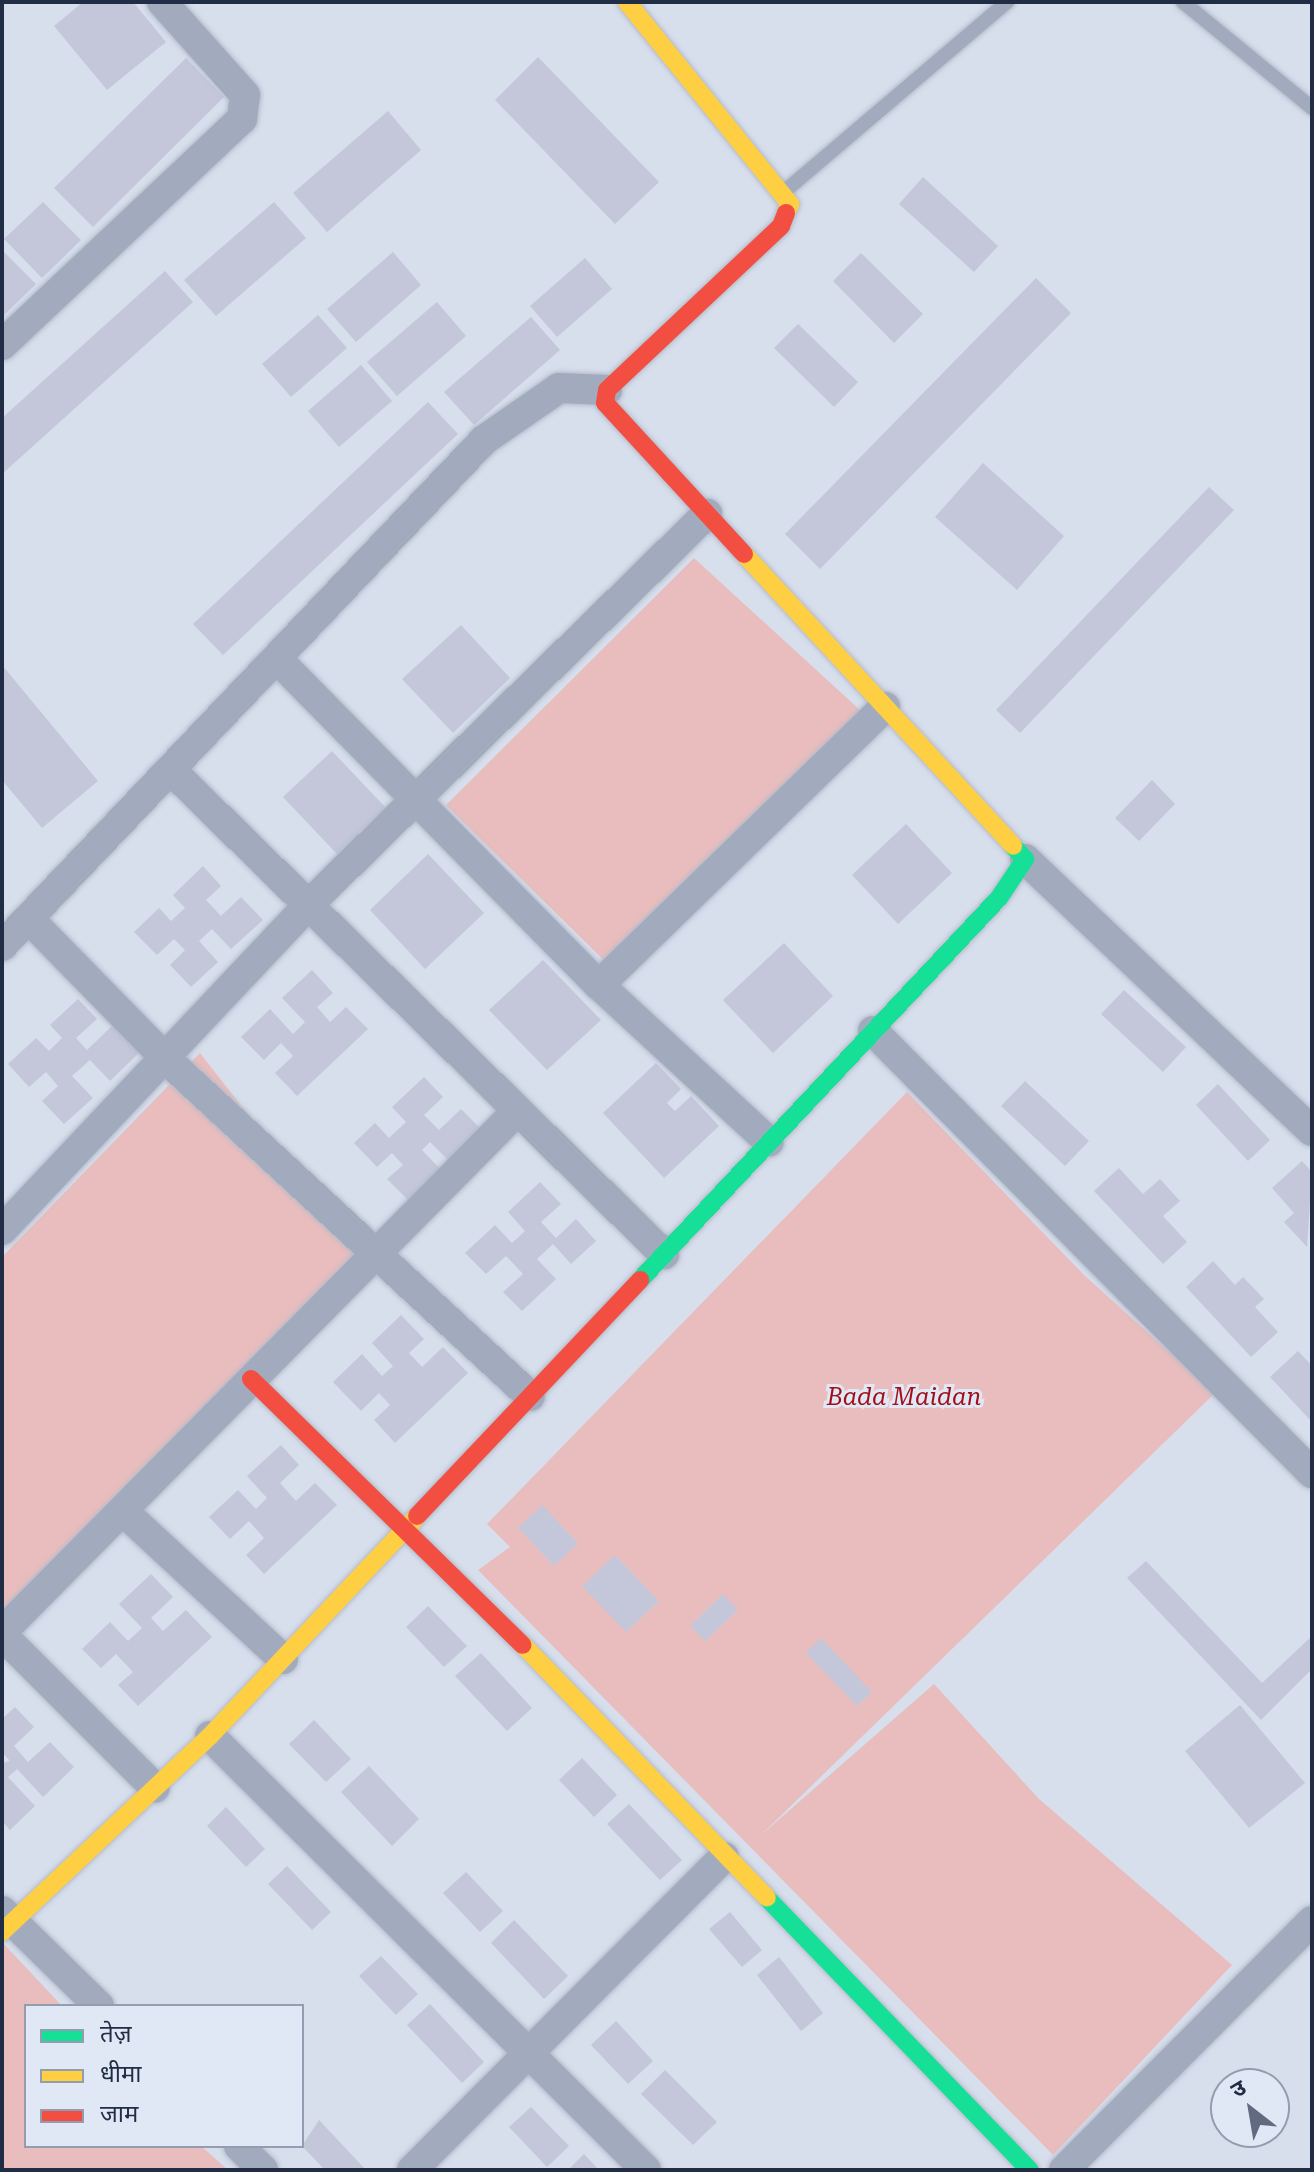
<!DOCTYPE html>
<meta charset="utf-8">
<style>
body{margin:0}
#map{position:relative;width:1314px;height:2172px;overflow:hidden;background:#d7deec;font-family:"Roboto Serif","Noto Sans Devanagari",serif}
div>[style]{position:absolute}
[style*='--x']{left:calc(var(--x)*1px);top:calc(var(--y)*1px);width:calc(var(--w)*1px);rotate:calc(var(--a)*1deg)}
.green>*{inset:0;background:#e9bdbe}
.building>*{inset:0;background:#c4c7da}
.roads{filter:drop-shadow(0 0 2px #b4bbc9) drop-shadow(0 0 2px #b4bbc9)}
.lane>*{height:14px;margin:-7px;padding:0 7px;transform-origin:7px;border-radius:7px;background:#a2abbe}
.street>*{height:30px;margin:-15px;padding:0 15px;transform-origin:15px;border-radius:15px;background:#a2abbe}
.fast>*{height:18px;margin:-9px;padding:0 9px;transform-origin:9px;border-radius:9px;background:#16e098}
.slow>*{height:18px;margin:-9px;padding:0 9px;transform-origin:9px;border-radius:9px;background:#ffcf43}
.jam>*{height:18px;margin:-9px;padding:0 9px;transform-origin:9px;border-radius:9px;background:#f24e42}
span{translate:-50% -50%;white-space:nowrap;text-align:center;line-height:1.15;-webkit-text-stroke:6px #e1e8f5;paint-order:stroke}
.park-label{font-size:24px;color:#a11019;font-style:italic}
.frame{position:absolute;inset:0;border:4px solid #212c45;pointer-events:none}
.legend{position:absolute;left:24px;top:2004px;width:280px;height:144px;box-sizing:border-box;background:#e1e8f5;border:2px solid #949daf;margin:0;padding:10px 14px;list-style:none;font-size:24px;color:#212c45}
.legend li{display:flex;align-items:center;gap:16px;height:40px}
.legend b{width:40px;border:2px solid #949daf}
.north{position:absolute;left:1210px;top:2068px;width:80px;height:80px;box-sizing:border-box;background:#e1e8f5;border:2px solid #949daf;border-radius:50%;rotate:329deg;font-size:22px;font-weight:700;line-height:32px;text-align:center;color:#212c45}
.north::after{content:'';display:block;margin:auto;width:28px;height:36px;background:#616a7f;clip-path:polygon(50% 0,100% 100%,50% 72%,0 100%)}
</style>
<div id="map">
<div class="green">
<div style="clip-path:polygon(694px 558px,873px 722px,620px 976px,446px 805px)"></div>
<div style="clip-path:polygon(200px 1053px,253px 1121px,393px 1252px,2px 1619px,2px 1257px)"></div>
<div style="clip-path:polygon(907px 1092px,1084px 1275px,1215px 1393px,761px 1835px,934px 1684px,1039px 1799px,1232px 1965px,1053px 2155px,478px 1570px,510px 1547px,487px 1524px)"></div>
<div style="clip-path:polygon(4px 1944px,62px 2006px,26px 2006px,26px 2146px,201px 2146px,228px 2170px,2px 2170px)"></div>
</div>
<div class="building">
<div style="clip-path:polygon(83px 2px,133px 2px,166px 42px,107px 90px,54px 26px)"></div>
<div style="clip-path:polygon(538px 57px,659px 182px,615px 224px,495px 100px)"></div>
<div style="clip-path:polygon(186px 58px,224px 97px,93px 227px,54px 188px)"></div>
<div style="clip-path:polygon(388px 111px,421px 150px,327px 232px,293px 193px)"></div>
<div style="clip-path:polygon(923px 177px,998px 246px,974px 272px,899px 204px)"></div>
<div style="clip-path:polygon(43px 202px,81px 240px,42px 278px,4px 239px)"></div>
<div style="clip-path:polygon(274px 202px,306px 238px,216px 316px,184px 280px)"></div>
<div style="clip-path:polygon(2px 250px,36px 284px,2px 317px)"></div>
<div style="clip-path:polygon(393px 252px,421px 285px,356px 342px,327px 309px)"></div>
<div style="clip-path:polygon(861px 253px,923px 314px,894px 343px,833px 281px)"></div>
<div style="clip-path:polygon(585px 258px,612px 289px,557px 337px,530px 306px)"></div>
<div style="clip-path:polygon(165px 271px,193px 302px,2px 474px,2px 418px)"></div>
<div style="clip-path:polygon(1036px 278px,1071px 313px,820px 569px,785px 534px)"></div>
<div style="clip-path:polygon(437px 302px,466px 336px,397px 396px,367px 362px)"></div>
<div style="clip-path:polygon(318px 315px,347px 348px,291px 397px,262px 364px)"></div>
<div style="clip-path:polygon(531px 317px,560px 350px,474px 425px,444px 392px)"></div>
<div style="clip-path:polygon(798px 324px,858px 382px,834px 407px,774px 348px)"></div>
<div style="clip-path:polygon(361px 365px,392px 401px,339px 447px,308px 411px)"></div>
<div style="clip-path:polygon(428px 402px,458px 434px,223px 655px,193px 624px)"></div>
<div style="clip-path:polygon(983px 463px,1064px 536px,1017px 590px,935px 517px)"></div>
<div style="clip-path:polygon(1209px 487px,1234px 510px,1020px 733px,996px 710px)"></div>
<div style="clip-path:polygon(461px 625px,510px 678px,453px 733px,402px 679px)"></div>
<div style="clip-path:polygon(2px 665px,98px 781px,42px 828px,2px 780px)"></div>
<div style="clip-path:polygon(332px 751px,386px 808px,337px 854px,283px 797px)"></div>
<div style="clip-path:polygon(1152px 780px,1175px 804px,1139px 841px,1115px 818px)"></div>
<div style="clip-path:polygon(906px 824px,952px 873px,898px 924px,852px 875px)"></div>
<div style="clip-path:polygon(428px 854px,484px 913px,425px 969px,370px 910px)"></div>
<div style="clip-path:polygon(203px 866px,221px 886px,206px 900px,221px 916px,241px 897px,263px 920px,231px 949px,212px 929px,199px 941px,218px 962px,191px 987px,170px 965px,185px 950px,174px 939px,157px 955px,134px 932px,159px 908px,171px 921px,185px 908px,173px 895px)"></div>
<div style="clip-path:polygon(784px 943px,833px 996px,773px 1053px,723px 1000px)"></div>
<div style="clip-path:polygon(543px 960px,601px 1020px,547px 1070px,489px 1010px)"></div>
<div style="clip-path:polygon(312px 970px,333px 993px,317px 1007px,330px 1022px,346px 1007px,368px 1029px,297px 1096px,275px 1073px,293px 1056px,281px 1043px,264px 1060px,241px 1037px,270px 1009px,293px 1034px,305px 1022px,282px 998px)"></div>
<div style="clip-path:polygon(1124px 990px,1186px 1047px,1163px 1072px,1101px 1014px)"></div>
<div style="clip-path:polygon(78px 999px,97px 1019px,76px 1038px,87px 1050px,113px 1025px,140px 1052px,110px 1081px,90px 1060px,72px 1076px,93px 1098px,64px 1124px,42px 1101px,58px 1086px,46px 1072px,29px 1087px,8px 1064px,36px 1038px,49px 1051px,62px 1038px,50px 1025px)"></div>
<div style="clip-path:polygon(656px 1063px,681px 1089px,667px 1103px,675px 1111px,691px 1096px,719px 1126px,664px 1178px,603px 1113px)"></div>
<div style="clip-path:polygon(424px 1077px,443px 1097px,424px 1115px,439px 1130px,461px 1109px,484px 1132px,451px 1163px,430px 1142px,422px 1150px,442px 1171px,410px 1202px,387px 1179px,403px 1165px,392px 1153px,377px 1167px,354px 1143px,375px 1123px,389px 1138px,406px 1122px,392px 1107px)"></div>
<div style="clip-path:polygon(1025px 1081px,1089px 1141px,1065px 1166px,1001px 1106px)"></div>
<div style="clip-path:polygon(1218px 1084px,1270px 1140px,1248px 1161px,1196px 1105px)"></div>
<div style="clip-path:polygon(1302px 1161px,1312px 1172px,1307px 1247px,1284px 1222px,1294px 1213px,1272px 1188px)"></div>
<div style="clip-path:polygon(1119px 1168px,1143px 1194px,1160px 1179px,1180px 1201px,1163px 1216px,1187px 1242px,1163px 1264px,1094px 1191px)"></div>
<div style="clip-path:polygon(540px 1182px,561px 1204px,541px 1222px,556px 1238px,576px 1219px,596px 1241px,571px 1264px,553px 1244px,537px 1259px,556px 1279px,522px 1311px,503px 1292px,523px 1274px,506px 1256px,486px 1274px,465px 1253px,495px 1225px,512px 1243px,525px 1231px,508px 1212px)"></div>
<div style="clip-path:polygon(1213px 1261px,1235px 1285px,1243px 1277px,1264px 1299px,1255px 1307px,1278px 1332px,1251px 1357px,1186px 1287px)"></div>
<div style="clip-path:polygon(401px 1315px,424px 1339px,409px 1353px,422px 1367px,443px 1347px,468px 1373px,395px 1443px,374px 1420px,390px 1405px,379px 1393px,361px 1411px,333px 1382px,362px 1354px,382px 1376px,393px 1366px,372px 1343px)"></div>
<div style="clip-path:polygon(1298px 1351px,1312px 1366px,1312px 1422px,1270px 1377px)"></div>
<div style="clip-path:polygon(281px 1445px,299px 1465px,280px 1483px,296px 1501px,315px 1483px,337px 1505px,264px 1574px,246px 1555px,264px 1538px,249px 1521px,230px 1539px,209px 1517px,238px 1490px,256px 1509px,267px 1498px,247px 1476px)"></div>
<div style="clip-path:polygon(542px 1505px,578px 1543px,554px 1566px,518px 1528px)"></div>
<div style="clip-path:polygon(615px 1555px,659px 1601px,626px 1632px,582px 1586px)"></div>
<div style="clip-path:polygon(1146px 1561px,1262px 1683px,1312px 1636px,1312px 1669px,1261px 1720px,1127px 1578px)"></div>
<div style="clip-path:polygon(151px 1574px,173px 1597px,151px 1618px,163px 1631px,186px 1610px,212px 1637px,138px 1706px,118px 1685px,133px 1672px,116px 1654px,101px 1668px,82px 1649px,110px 1622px,128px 1641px,142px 1628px,119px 1604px)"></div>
<div style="clip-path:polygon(723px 1594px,738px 1610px,705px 1641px,690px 1626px)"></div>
<div style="clip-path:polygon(428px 1606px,467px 1646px,444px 1667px,406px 1627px)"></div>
<div style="clip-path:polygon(821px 1638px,872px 1692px,857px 1706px,806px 1653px)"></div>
<div style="clip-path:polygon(481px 1653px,532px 1708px,507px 1731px,455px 1676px)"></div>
<div style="clip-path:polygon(1240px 1705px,1305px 1783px,1249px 1828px,1185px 1751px)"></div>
<div style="clip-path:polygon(15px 1707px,34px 1727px,14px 1746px,28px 1762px,50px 1742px,74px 1767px,43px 1797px,17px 1769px,8px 1777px,35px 1806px,10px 1830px,2px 1821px,2px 1763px,10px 1761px,2px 1752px,2px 1719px)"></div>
<div style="clip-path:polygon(314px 1720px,351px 1759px,326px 1782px,289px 1744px)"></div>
<div style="clip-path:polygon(582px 1758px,617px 1795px,594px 1817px,559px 1780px)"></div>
<div style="clip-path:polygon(369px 1766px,419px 1819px,392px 1846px,341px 1792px)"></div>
<div style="clip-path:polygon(629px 1804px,682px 1860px,660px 1880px,607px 1824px)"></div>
<div style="clip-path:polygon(226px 1807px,265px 1849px,246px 1867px,207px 1826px)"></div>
<div style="clip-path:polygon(287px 1866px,331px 1912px,312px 1930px,268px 1884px)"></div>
<div style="clip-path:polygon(466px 1872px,503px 1911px,480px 1932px,443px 1893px)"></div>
<div style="clip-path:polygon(730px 1912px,762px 1950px,742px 1967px,709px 1929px)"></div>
<div style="clip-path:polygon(514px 1920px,568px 1976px,544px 1999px,491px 1943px)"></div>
<div style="clip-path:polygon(381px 1956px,418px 1994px,396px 2015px,359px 1976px)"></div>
<div style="clip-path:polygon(779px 1957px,823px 2013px,801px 2031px,757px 1975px)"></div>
<div style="clip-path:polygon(430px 2004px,484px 2062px,462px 2083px,407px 2025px)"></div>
<div style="clip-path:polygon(616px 2021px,653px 2061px,628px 2084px,591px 2045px)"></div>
<div style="clip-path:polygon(665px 2070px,717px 2122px,693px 2145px,641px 2094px)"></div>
<div style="clip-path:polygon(531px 2107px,569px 2146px,547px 2167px,509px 2127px)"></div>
<div style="clip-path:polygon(319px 2120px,366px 2170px,325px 2170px,302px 2146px)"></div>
<div style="clip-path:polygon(584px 2154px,599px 2170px,568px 2170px)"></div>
</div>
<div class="roads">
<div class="lane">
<div style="--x:1183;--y:2;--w:167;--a:39.4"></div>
<div style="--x:785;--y:191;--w:292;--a:-40.4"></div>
</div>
<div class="street">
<div style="--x:2;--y:345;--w:330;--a:-43.3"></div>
<div style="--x:242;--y:119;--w:24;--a:-83"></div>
<div style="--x:245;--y:95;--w:125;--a:-131.7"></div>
<div style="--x:278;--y:660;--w:457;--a:45.4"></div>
<div style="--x:599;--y:985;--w:231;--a:42.7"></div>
<div style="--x:174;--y:773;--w:687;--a:44.47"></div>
<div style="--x:1025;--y:859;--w:395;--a:43.5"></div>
<div style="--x:29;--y:919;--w:196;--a:45.6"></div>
<div style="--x:166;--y:1059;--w:496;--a:42.8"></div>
<div style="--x:2;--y:946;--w:699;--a:-46.39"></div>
<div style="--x:484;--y:440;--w:91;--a:-34.7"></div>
<div style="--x:559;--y:388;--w:48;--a:2.4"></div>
<div style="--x:599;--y:985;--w:399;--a:-44.2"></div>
<div style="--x:873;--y:1031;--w:623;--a:45.2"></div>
<div style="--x:2;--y:1230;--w:446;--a:-46.7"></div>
<div style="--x:308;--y:905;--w:559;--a:-44.42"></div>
<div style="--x:123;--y:1511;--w:218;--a:42.8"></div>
<div style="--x:2;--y:1632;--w:731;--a:-45.33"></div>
<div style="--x:2;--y:1635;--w:216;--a:45"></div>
<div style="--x:210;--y:1736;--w:615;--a:44.87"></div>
<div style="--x:2;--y:1911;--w:136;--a:44.4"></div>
<div style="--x:239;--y:2146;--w:34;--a:45"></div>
<div style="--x:412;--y:2170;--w:442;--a:-45.1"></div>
<div style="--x:1064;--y:2170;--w:351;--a:-45.1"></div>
</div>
<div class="fast">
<div style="--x:640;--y:1280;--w:524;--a:-46.78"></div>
<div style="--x:999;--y:898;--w:47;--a:-56.3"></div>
<div style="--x:1025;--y:859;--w:18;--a:-133"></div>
<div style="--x:767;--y:1898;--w:378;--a:46"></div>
</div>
<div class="slow">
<div style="--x:627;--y:2;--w:260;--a:51.1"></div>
<div style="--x:790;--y:204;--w:10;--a:114"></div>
<div style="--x:744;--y:554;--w:397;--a:47.3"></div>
<div style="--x:523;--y:1645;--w:351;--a:46"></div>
<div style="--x:2;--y:1932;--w:286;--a:-43.3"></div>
<div style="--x:210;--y:1736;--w:302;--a:-46.7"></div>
</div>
<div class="jam">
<div style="--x:744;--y:554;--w:205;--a:-132.6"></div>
<div style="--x:605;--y:403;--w:13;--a:-81"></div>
<div style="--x:607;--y:390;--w:239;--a:-43.3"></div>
<div style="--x:781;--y:226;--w:14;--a:-69"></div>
<div style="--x:251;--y:1379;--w:380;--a:44.4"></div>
<div style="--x:417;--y:1516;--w:325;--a:-46.6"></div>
</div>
</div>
<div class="park-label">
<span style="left:904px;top:1398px">Bada Maidan</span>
</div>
<div class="frame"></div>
<ul class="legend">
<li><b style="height:10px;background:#16e098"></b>तेज़</li>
<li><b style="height:10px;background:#ffcf43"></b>धीमा</li>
<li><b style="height:10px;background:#f24e42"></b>जाम</li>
</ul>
<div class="north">उ</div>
</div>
